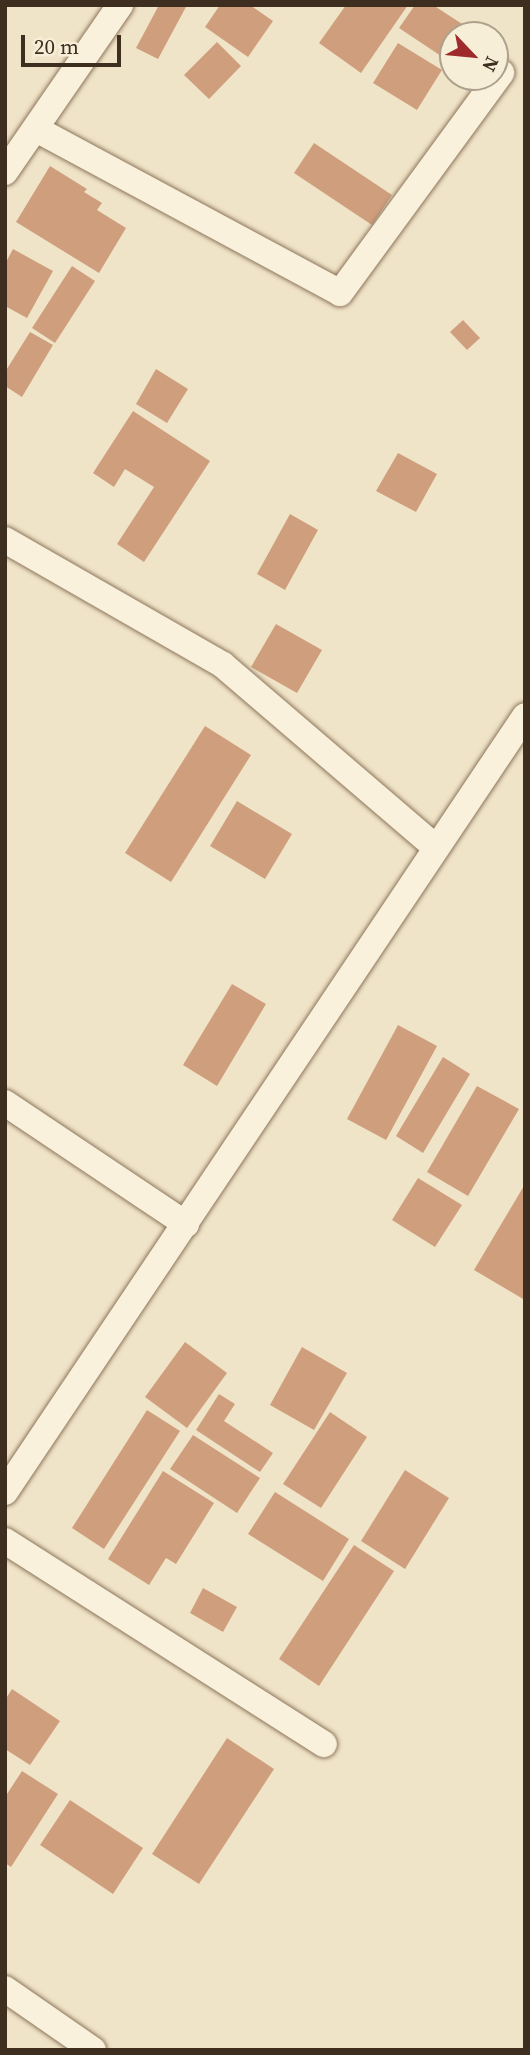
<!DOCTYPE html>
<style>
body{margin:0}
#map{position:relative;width:530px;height:2055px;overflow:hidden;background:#f0e4c8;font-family:"Source Serif 4",serif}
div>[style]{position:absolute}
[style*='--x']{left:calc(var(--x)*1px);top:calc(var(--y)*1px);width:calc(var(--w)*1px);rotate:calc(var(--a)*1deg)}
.building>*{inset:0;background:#cf9f7d}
.roads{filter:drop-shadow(0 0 2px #8d765c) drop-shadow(0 0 2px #8d765c)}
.street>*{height:26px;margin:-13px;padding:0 13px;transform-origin:13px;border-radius:13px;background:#faf1dc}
span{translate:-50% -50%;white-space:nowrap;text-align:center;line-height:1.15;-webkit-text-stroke:5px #f7eed8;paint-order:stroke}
.frame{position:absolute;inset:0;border:7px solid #3d2e20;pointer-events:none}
.north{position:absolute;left:439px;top:21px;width:70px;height:70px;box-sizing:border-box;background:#f7eed8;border:2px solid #ada18e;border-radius:50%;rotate:116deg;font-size:19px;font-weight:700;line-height:28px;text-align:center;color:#3d2e20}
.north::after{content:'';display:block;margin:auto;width:24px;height:32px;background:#9e2a2b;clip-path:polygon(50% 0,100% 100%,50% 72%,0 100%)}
.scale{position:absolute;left:21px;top:35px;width:100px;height:32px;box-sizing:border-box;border:4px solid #3d2e20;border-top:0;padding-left:9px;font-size:21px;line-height:24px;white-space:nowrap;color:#3d2e20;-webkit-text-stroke:5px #f7eed8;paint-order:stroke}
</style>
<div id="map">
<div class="building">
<div style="clip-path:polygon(159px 5px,187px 5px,158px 59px,136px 48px)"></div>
<div style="clip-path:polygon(220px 5px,250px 5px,273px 21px,248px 57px,205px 27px)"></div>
<div style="clip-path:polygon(346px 5px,408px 5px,361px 73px,319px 43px)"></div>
<div style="clip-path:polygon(415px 5px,433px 5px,479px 35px,453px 35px,453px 64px,399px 28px)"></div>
<div style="clip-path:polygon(217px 42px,241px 66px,209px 99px,184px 75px)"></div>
<div style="clip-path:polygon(398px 43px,442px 70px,417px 110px,373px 83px)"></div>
<div style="clip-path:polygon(314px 143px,392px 195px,372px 225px,294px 173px)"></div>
<div style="clip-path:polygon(50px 166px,87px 189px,84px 192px,102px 203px,97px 210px,126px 228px,99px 273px,16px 222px)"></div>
<div style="clip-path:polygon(13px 249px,53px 271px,27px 318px,5px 306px,5px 264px)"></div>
<div style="clip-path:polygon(72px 266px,95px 281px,55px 343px,32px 328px)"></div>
<div style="clip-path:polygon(463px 320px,480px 338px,467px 350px,450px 332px)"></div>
<div style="clip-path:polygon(30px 332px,53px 345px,22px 397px,5px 386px,5px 372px)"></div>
<div style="clip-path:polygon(156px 369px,188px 389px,167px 423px,136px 404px)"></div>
<div style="clip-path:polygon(133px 411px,210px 461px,144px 562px,117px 544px,154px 487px,125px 469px,114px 487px,93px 473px)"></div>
<div style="clip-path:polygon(398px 453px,437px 474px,416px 512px,376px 491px)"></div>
<div style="clip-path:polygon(290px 514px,318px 530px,285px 590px,257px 574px)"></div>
<div style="clip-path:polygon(276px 624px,322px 650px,297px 693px,251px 667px)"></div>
<div style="clip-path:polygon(205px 726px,251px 755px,171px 882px,125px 853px)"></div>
<div style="clip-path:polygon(237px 801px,292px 834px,265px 879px,210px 846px)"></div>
<div style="clip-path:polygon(232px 984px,266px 1004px,217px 1086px,183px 1065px)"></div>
<div style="clip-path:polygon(398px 1025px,437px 1046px,386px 1140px,347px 1119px)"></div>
<div style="clip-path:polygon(443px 1057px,470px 1074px,423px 1153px,396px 1136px)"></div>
<div style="clip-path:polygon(477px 1086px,519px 1109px,468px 1196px,427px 1172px)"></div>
<div style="clip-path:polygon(418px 1178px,462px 1205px,435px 1247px,392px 1220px)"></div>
<div style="clip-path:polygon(525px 1184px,525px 1297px,523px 1299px,474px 1270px)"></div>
<div style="clip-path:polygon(185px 1342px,227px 1373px,187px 1428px,145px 1397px)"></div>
<div style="clip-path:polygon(302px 1347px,347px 1373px,314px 1430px,270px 1405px)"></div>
<div style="clip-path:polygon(219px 1394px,235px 1404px,224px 1421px,273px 1453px,260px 1472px,196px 1430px)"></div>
<div style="clip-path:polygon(147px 1410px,180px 1431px,104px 1549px,72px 1528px)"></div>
<div style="clip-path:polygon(330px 1412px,367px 1437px,321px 1508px,283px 1484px)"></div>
<div style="clip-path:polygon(193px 1435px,260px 1478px,237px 1513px,170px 1469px)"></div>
<div style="clip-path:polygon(405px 1470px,449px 1498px,405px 1569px,361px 1541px)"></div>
<div style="clip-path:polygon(163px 1471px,214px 1503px,176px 1564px,166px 1558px,149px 1585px,108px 1559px)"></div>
<div style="clip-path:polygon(275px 1492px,349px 1539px,323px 1581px,248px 1534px)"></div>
<div style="clip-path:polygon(354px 1545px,394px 1571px,319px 1686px,279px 1659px)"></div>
<div style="clip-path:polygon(203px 1588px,237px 1607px,223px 1632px,190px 1613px)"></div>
<div style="clip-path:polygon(12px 1689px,60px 1721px,30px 1765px,5px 1749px,5px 1700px)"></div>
<div style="clip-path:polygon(227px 1738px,274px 1769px,199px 1884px,152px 1854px)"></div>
<div style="clip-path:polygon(22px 1771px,58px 1794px,11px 1867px,5px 1863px,5px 1797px)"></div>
<div style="clip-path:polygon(70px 1800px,143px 1848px,113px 1894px,40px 1845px)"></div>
</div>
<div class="roads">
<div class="street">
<div style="--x:36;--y:129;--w:345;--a:28.3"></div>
<div style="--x:340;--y:293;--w:273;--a:-53.8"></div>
<div style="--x:5;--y:172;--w:203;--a:-55.4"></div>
<div style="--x:5;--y:540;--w:251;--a:29.8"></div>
<div style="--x:223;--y:665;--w:279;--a:40.6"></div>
<div style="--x:5;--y:1103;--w:218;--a:33.8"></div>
<div style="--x:5;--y:1492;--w:934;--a:-56.17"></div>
<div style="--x:5;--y:1541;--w:378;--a:32.5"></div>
<div style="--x:5;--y:1989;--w:107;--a:34.7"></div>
</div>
</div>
<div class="frame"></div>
<div class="north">N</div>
<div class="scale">20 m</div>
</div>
